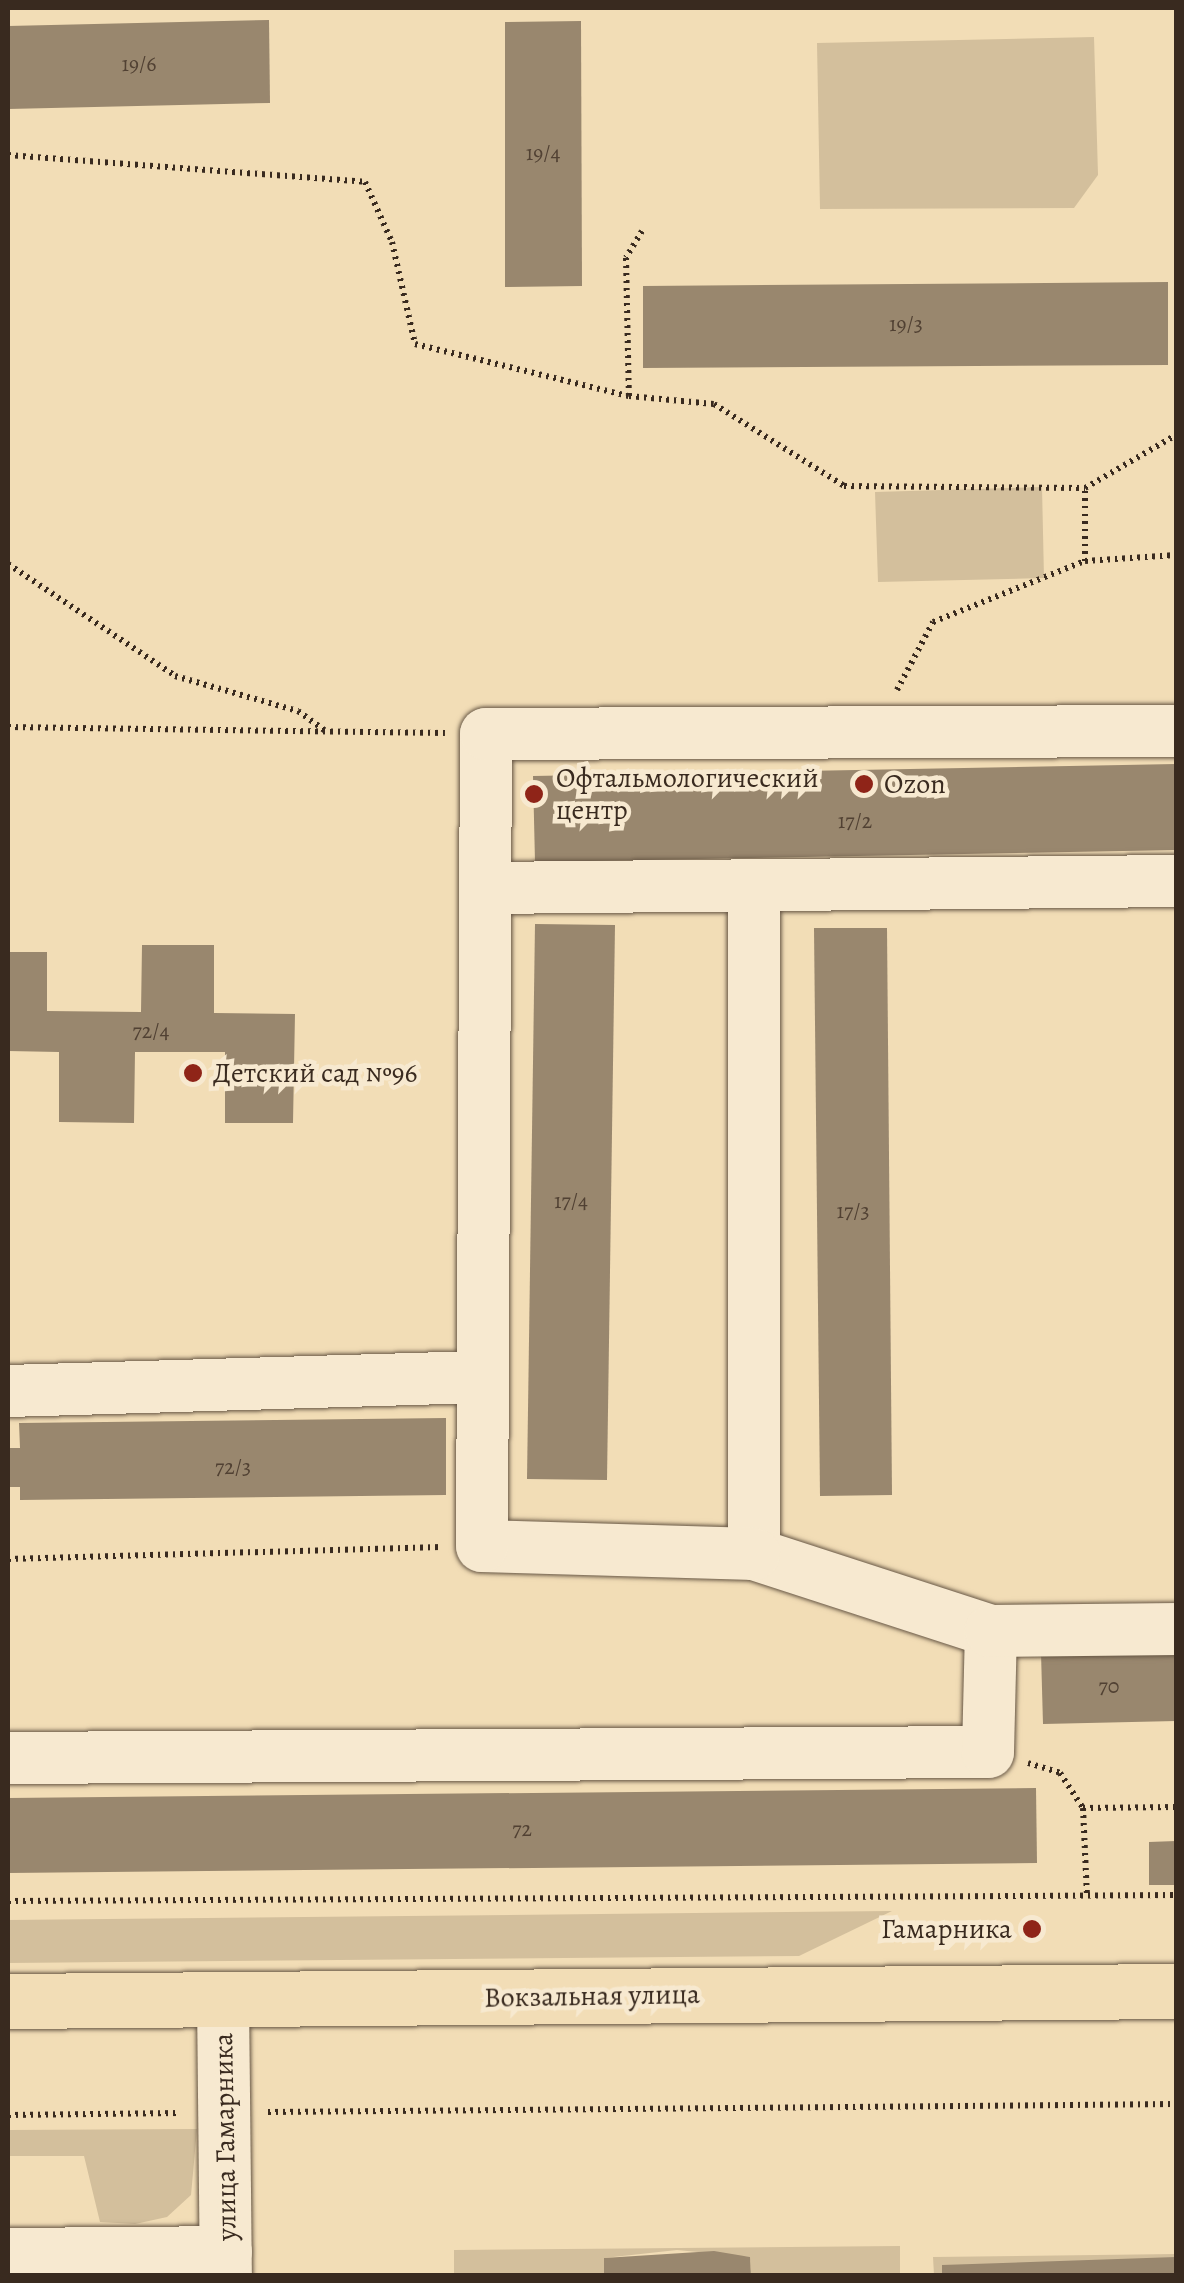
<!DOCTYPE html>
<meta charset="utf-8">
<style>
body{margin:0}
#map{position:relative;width:1184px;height:2283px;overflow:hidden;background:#f2ddb6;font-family:Alegreya,serif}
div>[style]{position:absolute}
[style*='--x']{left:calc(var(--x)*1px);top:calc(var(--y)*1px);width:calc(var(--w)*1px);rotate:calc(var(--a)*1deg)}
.green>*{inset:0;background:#d3bf9c}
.building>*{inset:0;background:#99876e}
.path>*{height:6px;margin-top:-3px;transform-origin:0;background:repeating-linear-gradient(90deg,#392a1f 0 2.5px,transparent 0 7.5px)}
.roads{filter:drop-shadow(0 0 2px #675745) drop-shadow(0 0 2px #675745)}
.minor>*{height:52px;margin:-26px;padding:0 26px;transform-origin:26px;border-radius:26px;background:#f7e9d0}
.major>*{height:55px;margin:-27.5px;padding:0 27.5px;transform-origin:27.5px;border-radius:27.5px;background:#f2ddb6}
.dots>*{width:28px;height:28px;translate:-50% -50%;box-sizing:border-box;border:5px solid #f7e9d0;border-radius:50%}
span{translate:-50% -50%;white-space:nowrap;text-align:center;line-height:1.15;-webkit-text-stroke:9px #f7e9d0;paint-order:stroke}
.number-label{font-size:22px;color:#514133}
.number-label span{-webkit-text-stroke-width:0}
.poi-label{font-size:28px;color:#392a1f}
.left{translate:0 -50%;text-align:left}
.right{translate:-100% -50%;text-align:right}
.street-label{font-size:28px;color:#392a1f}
.frame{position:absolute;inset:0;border:10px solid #392a1f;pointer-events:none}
</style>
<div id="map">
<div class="green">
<div style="clip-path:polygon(1094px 37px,1098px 175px,1074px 208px,820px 209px,817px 43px)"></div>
<div style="clip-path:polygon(1042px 487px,1044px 578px,878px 582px,875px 492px)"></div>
<div style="clip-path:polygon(892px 1911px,799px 1956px,8px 1963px,8px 1920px)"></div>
<div style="clip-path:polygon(197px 2129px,191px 2195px,167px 2217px,135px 2224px,100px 2222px,84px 2156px,8px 2156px,8px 2130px)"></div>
<div style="clip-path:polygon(900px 2246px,900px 2275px,751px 2275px,750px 2257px,677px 2250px,604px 2258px,604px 2275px,454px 2275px,454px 2250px)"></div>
<div style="clip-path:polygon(1176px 2254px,1176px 2275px,934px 2275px,933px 2257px)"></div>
</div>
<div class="building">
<div style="clip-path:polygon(269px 20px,270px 103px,8px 109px,8px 26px)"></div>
<div style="clip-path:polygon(581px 21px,582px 286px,505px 287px,505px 22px)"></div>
<div style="clip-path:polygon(1168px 282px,1168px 365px,643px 368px,643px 286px)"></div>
<div style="clip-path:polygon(1176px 764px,1176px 850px,535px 862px,533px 776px)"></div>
<div style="clip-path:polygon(535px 924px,615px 925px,607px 1480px,527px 1479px)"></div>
<div style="clip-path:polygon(814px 928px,887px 928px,892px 1495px,820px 1496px)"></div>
<div style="clip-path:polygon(142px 945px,214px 945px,214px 1013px,295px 1014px,293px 1123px,225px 1123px,225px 1052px,135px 1052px,134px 1123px,59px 1122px,59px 1052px,8px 1051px,8px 952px,47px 952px,47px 1011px,141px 1012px)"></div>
<div style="clip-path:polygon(446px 1418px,446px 1495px,20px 1500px,20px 1487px,8px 1487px,8px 1448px,20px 1448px,19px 1423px)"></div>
<div style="clip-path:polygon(1176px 1650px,1176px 1721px,1043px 1724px,1041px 1653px)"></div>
<div style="clip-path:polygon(1036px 1788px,1037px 1863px,8px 1873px,8px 1798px)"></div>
<div style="clip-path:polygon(1176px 1841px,1176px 1885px,1149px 1885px,1149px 1842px)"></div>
<div style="clip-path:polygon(714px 2251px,750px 2257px,751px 2276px,604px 2276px,604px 2258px)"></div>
<div style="clip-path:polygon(1176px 2257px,1176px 2276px,942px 2276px,942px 2265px)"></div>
</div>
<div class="path">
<div style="--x:8;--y:155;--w:358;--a:4.3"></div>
<div style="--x:365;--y:182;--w:66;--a:65.8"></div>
<div style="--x:392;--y:242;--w:105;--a:77.3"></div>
<div style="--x:415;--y:344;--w:220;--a:13.7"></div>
<div style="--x:642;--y:231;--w:31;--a:121"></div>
<div style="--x:626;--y:258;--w:138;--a:88.8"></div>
<div style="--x:629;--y:396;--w:85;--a:5.4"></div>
<div style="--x:714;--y:404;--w:154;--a:32.2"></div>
<div style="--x:844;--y:486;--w:241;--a:0.5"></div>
<div style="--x:1085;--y:561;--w:91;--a:-3.8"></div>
<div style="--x:8;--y:564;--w:201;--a:33.8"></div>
<div style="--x:175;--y:676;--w:128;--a:15.9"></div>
<div style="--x:298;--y:711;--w:34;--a:36"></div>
<div style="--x:897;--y:690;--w:77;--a:-62.1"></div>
<div style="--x:933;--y:622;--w:164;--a:-21.9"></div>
<div style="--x:1085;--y:561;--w:73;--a:-90"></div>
<div style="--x:1085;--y:488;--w:105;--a:-30.2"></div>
<div style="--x:8;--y:727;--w:437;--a:0.8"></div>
<div style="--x:8;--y:1559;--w:433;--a:-1.6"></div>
<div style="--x:1028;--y:1763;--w:34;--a:17"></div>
<div style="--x:1060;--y:1773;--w:42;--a:56.7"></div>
<div style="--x:1083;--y:1808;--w:88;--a:87.4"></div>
<div style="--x:1083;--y:1808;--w:93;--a:-0.6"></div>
<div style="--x:8;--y:1901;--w:1168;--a:-0.29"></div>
<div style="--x:268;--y:2112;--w:908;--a:-0.5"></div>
<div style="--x:8;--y:2115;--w:172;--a:-0.7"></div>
</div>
<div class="roads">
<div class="minor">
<div style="--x:754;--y:885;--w:669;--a:90"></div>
<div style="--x:754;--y:1554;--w:249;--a:18"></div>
<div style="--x:486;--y:888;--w:690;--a:-0.58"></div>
<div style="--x:8;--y:1391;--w:475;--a:-1.7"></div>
<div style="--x:754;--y:1554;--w:272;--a:-178.3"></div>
<div style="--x:482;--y:1546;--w:812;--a:-89.72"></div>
<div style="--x:486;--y:734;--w:690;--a:-0.25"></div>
<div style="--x:8;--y:1758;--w:980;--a:-0.35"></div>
<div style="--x:988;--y:1752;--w:121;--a:-88.6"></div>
<div style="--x:991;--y:1631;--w:185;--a:-0.6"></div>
<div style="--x:223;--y:1999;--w:277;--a:89.4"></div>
<div style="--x:8;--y:2254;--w:218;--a:-0.5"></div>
</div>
<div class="major">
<div style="--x:8;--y:2001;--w:1168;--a:-0.49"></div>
</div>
</div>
<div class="dots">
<div style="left:864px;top:784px;background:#8f2418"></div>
<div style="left:534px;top:794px;background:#8f2418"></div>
<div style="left:193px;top:1073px;background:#8f2418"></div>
<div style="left:1032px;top:1929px;background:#8f2418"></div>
</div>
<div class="number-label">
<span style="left:139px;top:65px">19/6</span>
<span style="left:543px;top:154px">19/4</span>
<span style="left:906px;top:325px">19/3</span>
<span style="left:855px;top:822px">17/2</span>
<span style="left:151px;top:1032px">72/4</span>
<span style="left:571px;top:1202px">17/4</span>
<span style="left:853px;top:1212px">17/3</span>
<span style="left:233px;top:1468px">72/3</span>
<span style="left:1109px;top:1687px">70</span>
<span style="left:522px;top:1830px">72</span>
</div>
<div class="poi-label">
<span class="left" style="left:556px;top:794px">Офтальмологический<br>центр</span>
<span class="left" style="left:884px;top:784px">Ozon</span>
<span class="left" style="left:213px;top:1073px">Детский сад №96</span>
<span class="right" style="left:1012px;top:1929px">Гамарника</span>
</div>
<div class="street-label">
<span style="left:592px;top:1996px;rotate:-1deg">Вокзальная улица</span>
<span style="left:225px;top:2137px;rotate:-91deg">улица Гамарника</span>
</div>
<div class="frame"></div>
</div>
